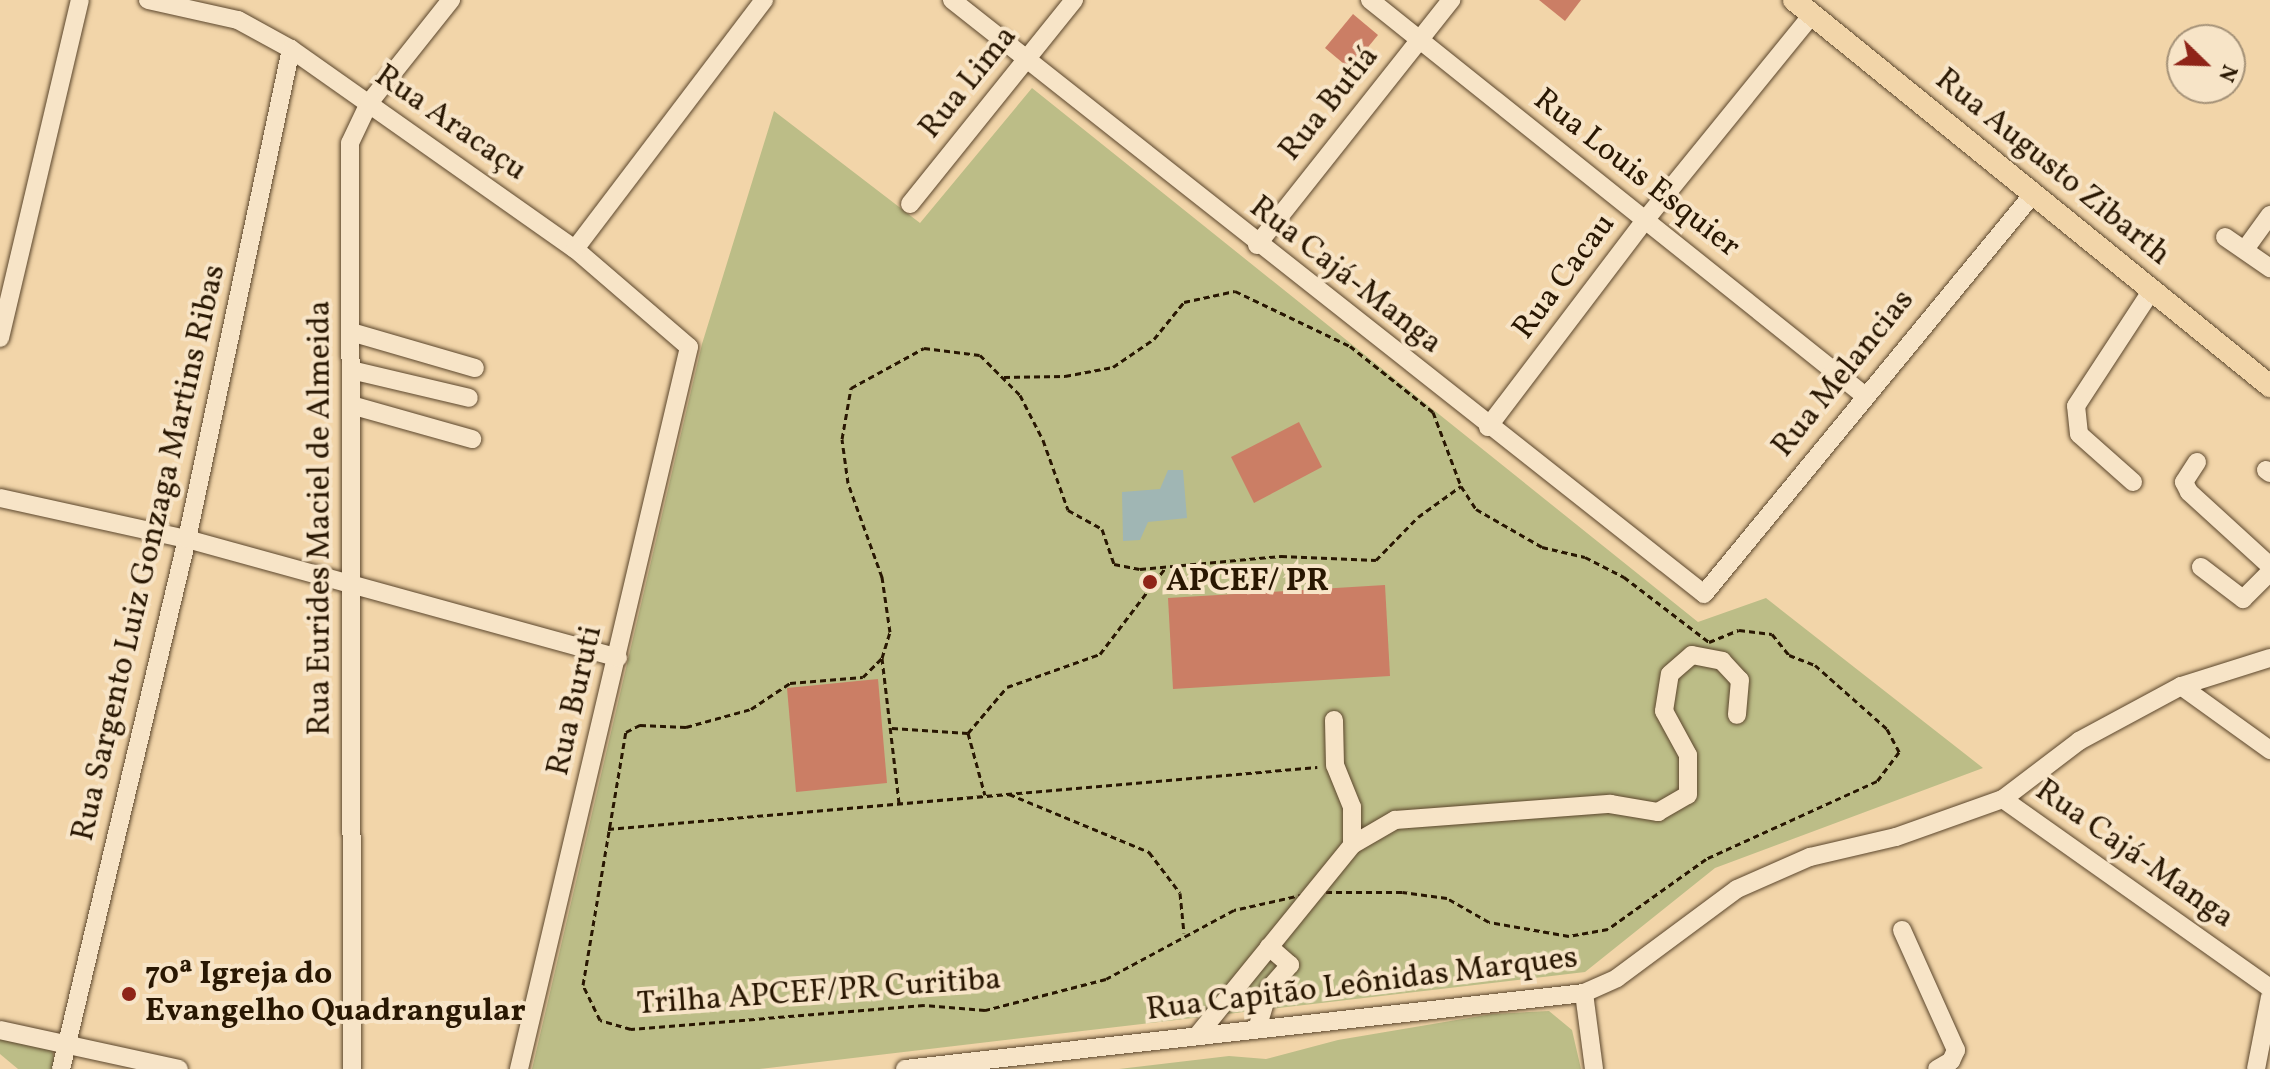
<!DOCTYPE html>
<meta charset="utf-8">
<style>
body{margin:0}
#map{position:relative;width:2270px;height:1069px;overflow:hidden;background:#f2d5a9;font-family:Vollkorn,serif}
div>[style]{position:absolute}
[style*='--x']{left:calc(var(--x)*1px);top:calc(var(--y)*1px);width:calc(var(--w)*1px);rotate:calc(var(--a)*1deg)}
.green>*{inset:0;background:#bcbd87}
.water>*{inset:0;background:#a0b6b4}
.building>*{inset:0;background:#cb7e65}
.path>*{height:3px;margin-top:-1.5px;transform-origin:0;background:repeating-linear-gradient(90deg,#291702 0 6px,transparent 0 10px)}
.roads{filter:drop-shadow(0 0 2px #5b462c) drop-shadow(0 0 2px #5b462c)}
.minor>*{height:18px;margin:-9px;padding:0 9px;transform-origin:9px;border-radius:9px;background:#f7e4c7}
.major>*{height:22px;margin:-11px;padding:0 11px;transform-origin:11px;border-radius:11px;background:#f2d5a9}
.dots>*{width:22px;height:22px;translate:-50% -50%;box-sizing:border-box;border:4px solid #f7e4c7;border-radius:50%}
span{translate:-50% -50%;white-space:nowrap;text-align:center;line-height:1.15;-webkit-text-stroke:8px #f7e4c7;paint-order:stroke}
.street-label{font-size:32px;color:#291702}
.poi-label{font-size:32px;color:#291702;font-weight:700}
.left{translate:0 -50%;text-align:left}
.north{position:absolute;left:2166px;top:24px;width:80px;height:80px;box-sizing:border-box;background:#f7e4c7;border:2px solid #a59278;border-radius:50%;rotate:113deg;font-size:22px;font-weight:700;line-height:32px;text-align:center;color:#291702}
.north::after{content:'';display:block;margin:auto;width:28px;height:36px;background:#8f2418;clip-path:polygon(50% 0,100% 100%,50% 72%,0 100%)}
</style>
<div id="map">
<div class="green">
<div style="clip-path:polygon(1032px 88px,1698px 622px,1766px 598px,1983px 768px,1715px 868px,1585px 972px,759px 1069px,532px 1069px,702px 344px,774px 111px,920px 223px)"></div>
<div style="clip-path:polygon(1549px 1011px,1572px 1030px,1581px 1069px,1119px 1069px,1229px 1056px,1266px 1059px,1338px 1040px,1492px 1014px)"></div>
<div style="clip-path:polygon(0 1037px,52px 1050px,57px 1069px,18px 1069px,0 1054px)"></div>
</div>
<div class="water">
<div style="clip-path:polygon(1168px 470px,1183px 470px,1187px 518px,1148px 522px,1140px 540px,1123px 541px,1122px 492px,1160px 489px)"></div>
</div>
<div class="building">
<div style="clip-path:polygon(1539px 0,1581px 0,1565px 21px)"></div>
<div style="clip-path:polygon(1353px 14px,1378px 35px,1350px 69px,1325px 48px)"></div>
<div style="clip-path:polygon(1299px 422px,1322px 467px,1254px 503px,1231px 457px)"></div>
<div style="clip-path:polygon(1385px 585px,1390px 676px,1173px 689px,1168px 598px)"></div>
<div style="clip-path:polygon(878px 679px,887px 783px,796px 792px,787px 688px)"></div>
</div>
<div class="path">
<div style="--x:924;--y:348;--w:56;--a:7.1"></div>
<div style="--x:980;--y:355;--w:57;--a:45"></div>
<div style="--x:1020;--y:395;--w:51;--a:62.9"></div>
<div style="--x:1043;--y:440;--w:74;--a:70.3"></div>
<div style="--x:1068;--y:510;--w:39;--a:29"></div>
<div style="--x:1102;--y:529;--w:37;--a:71"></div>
<div style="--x:1114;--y:564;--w:26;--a:11"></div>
<div style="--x:1140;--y:569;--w:142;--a:-5.3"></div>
<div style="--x:1281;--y:556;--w:95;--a:2.4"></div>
<div style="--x:1376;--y:560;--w:60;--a:-45.7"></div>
<div style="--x:1418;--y:517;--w:53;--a:-35.8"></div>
<div style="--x:1461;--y:486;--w:27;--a:57"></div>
<div style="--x:1476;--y:509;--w:76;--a:29.9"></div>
<div style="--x:1542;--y:547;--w:44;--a:13.1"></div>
<div style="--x:1585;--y:557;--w:44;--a:27.1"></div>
<div style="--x:1624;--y:577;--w:107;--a:37.4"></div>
<div style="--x:1709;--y:642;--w:32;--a:-22"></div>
<div style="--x:1739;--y:630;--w:33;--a:7"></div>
<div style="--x:1772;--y:634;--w:27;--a:51"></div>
<div style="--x:1789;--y:655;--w:28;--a:21"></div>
<div style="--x:1815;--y:665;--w:96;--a:41.6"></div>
<div style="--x:1887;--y:729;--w:26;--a:62"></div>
<div style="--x:1899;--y:752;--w:36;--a:127"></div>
<div style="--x:1877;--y:781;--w:188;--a:155.5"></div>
<div style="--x:1706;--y:859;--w:120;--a:144.5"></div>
<div style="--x:1608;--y:929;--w:40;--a:170"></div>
<div style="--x:1569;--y:936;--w:81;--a:-170.1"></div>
<div style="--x:1489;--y:922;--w:48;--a:-150.3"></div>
<div style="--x:1447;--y:898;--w:45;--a:-172.4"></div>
<div style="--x:1402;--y:892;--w:88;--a:180"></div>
<div style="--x:1314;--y:892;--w:82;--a:167.3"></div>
<div style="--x:1234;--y:910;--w:145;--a:151.7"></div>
<div style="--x:1106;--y:979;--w:125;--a:165.6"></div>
<div style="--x:985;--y:1010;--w:61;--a:-175.3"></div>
<div style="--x:924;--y:1005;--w:294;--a:175.3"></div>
<div style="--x:631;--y:1029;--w:32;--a:-164"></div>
<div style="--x:600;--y:1020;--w:39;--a:-116"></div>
<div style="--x:583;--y:985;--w:257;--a:-80.4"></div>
<div style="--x:626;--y:732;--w:16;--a:-27"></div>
<div style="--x:640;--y:725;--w:46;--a:2.5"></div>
<div style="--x:686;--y:727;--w:67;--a:-15.5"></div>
<div style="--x:751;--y:709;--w:47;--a:-33.7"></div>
<div style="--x:790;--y:683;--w:73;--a:-4.7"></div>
<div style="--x:863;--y:677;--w:27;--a:-45"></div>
<div style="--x:882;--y:658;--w:27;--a:-73"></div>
<div style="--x:890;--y:632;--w:56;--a:-98.3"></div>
<div style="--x:882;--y:577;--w:100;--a:-109.9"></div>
<div style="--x:848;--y:483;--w:44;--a:-97.8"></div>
<div style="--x:842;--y:439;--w:52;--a:-80"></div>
<div style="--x:851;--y:388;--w:83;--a:-28.7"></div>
<div style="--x:1004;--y:377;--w:61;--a:-0.9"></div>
<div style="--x:1065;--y:376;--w:49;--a:-10.6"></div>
<div style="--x:1113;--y:367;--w:50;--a:-34.3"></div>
<div style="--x:1154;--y:339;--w:48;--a:-51"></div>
<div style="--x:1184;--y:302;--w:52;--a:-12.2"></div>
<div style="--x:1235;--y:291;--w:127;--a:25.6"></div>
<div style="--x:1350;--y:346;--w:106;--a:38.5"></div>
<div style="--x:1433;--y:412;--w:79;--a:69.3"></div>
<div style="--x:882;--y:658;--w:146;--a:83.3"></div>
<div style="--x:892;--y:728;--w:76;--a:3.8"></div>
<div style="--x:968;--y:733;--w:60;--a:-49.7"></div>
<div style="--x:1007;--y:687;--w:99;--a:-19.5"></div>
<div style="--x:1100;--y:654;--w:109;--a:-52.8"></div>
<div style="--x:968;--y:733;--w:64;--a:74.7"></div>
<div style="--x:1009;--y:794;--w:152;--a:22.5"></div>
<div style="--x:1149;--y:852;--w:51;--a:52.9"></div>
<div style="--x:1180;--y:893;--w:40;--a:84.3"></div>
<div style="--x:608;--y:829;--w:712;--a:-5"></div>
</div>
<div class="roads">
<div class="minor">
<div style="--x:148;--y:0;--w:92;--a:12.5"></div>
<div style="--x:238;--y:20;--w:60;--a:28.7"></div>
<div style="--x:291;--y:49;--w:347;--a:35.2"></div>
<div style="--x:575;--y:249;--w:150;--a:40.7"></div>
<div style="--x:689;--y:347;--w:742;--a:103.25"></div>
<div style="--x:952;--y:0;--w:958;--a:38.3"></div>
<div style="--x:1704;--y:594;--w:518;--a:-50.56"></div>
<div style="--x:1370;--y:0;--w:633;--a:38.65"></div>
<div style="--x:910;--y:204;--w:262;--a:-51.2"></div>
<div style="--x:2225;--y:237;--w:55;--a:34.6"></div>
<div style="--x:1257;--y:245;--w:313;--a:-51.6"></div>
<div style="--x:2246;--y:248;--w:41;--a:-54"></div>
<div style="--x:575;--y:249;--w:313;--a:-52.8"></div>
<div style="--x:351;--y:332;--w:129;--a:16.2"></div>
<div style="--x:0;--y:338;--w:347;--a:-76.7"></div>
<div style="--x:351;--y:370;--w:121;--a:13.3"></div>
<div style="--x:351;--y:405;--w:126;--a:15.7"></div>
<div style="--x:1488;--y:427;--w:261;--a:-52.8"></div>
<div style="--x:1646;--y:219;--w:263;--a:-50.9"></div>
<div style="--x:2197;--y:462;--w:24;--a:123"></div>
<div style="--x:2184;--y:482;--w:11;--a:63"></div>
<div style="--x:2189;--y:492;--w:110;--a:42.4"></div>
<div style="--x:2266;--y:470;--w:5;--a:37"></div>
<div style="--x:2133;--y:482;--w:72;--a:-138.4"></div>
<div style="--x:2079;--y:434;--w:28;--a:-96"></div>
<div style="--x:2076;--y:406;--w:139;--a:-56.8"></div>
<div style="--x:0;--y:498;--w:191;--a:12.4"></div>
<div style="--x:187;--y:539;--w:447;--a:15.4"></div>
<div style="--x:2201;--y:567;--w:53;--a:37.3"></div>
<div style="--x:2243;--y:599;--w:38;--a:-45"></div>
<div style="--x:2181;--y:686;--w:110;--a:35.7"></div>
<div style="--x:2003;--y:799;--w:327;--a:35.3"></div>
<div style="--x:1352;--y:845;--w:50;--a:-30.2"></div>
<div style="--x:1395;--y:820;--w:216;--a:-4.3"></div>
<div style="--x:1610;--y:804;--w:49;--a:9.5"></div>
<div style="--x:1658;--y:812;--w:34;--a:-30"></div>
<div style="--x:1688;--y:795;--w:40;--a:-90"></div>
<div style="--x:1688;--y:755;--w:50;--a:-118.6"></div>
<div style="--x:1664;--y:711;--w:37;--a:-81"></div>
<div style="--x:1670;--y:674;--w:29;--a:-41"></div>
<div style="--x:1692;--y:655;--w:31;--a:11"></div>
<div style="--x:1722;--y:661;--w:26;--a:47"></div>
<div style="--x:1740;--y:680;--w:35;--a:95"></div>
<div style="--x:1902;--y:930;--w:132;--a:65.8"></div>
<div style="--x:1956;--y:1050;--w:12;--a:114"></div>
<div style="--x:1951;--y:1061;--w:16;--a:150"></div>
<div style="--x:1584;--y:993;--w:77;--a:82.5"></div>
<div style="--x:1257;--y:1029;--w:42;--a:-73.3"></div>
<div style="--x:1269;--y:989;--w:32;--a:-49"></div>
<div style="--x:1290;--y:965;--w:28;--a:-139"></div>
<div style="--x:0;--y:1030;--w:183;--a:12.3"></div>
<div style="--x:1197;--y:1036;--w:246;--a:-50.9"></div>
<div style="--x:1352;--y:845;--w:38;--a:-90"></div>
<div style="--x:1352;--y:807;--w:45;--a:-112"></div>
<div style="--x:1335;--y:765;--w:45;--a:-91.3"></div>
<div style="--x:61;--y:1069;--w:545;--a:-76.63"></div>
<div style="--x:187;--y:539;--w:501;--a:-78.02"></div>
<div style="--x:352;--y:1069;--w:926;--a:-90.12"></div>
<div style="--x:350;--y:143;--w:44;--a:-64.6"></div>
<div style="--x:369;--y:103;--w:132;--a:-51.5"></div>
<div style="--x:905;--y:1069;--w:683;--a:-6.39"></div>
<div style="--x:1584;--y:993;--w:36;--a:-24"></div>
<div style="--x:1617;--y:978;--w:149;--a:-36.6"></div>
<div style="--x:1737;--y:889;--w:80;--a:-23.7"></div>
<div style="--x:1810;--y:857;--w:88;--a:-13.1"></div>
<div style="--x:1896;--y:837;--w:114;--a:-19.6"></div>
<div style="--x:2003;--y:799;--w:96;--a:-37.3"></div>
<div style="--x:2079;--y:741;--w:116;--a:-28.3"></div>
<div style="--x:2181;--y:686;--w:93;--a:-17.5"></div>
<div style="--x:2256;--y:1069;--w:73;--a:-79"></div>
</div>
<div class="major">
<div style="--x:1794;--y:0;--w:613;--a:39.04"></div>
</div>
</div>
<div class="dots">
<div style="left:1150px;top:582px;background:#8f2418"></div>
<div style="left:129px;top:994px;background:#8f2418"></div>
</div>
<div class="street-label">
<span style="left:969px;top:83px;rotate:-51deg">Rua Lima</span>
<span style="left:1330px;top:104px;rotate:-51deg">Rua Butiá</span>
<span style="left:450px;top:124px;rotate:35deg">Rua Aracaçu</span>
<span style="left:2052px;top:168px;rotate:39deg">Rua Augusto Zibarth</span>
<span style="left:1636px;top:174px;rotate:38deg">Rua Louis Esquier</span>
<span style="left:1345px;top:276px;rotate:38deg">Rua Cajá-Manga</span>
<span style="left:1565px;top:277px;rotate:-53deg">Rua Cacau</span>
<span style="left:1844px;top:374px;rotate:-51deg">Rua Melancias</span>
<span style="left:321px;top:518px;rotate:-90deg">Rua Eurides Maciel de Almeida</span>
<span style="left:150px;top:553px;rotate:-77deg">Rua Sargento Luiz Gonzaga Martins Ribas</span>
<span style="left:576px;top:701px;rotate:-77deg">Rua Buruti</span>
<span style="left:2134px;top:855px;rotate:35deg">Rua Cajá-Manga</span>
<span style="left:1362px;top:985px;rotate:-7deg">Rua Capitão Leônidas Marques</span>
<span style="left:819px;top:993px;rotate:-4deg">Trilha APCEF/PR Curitiba</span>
</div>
<div class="poi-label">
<span class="left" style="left:1166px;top:582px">APCEF/ PR</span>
<span class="left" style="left:145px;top:994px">70ª Igreja do<br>Evangelho Quadrangular</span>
</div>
<div class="north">N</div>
</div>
